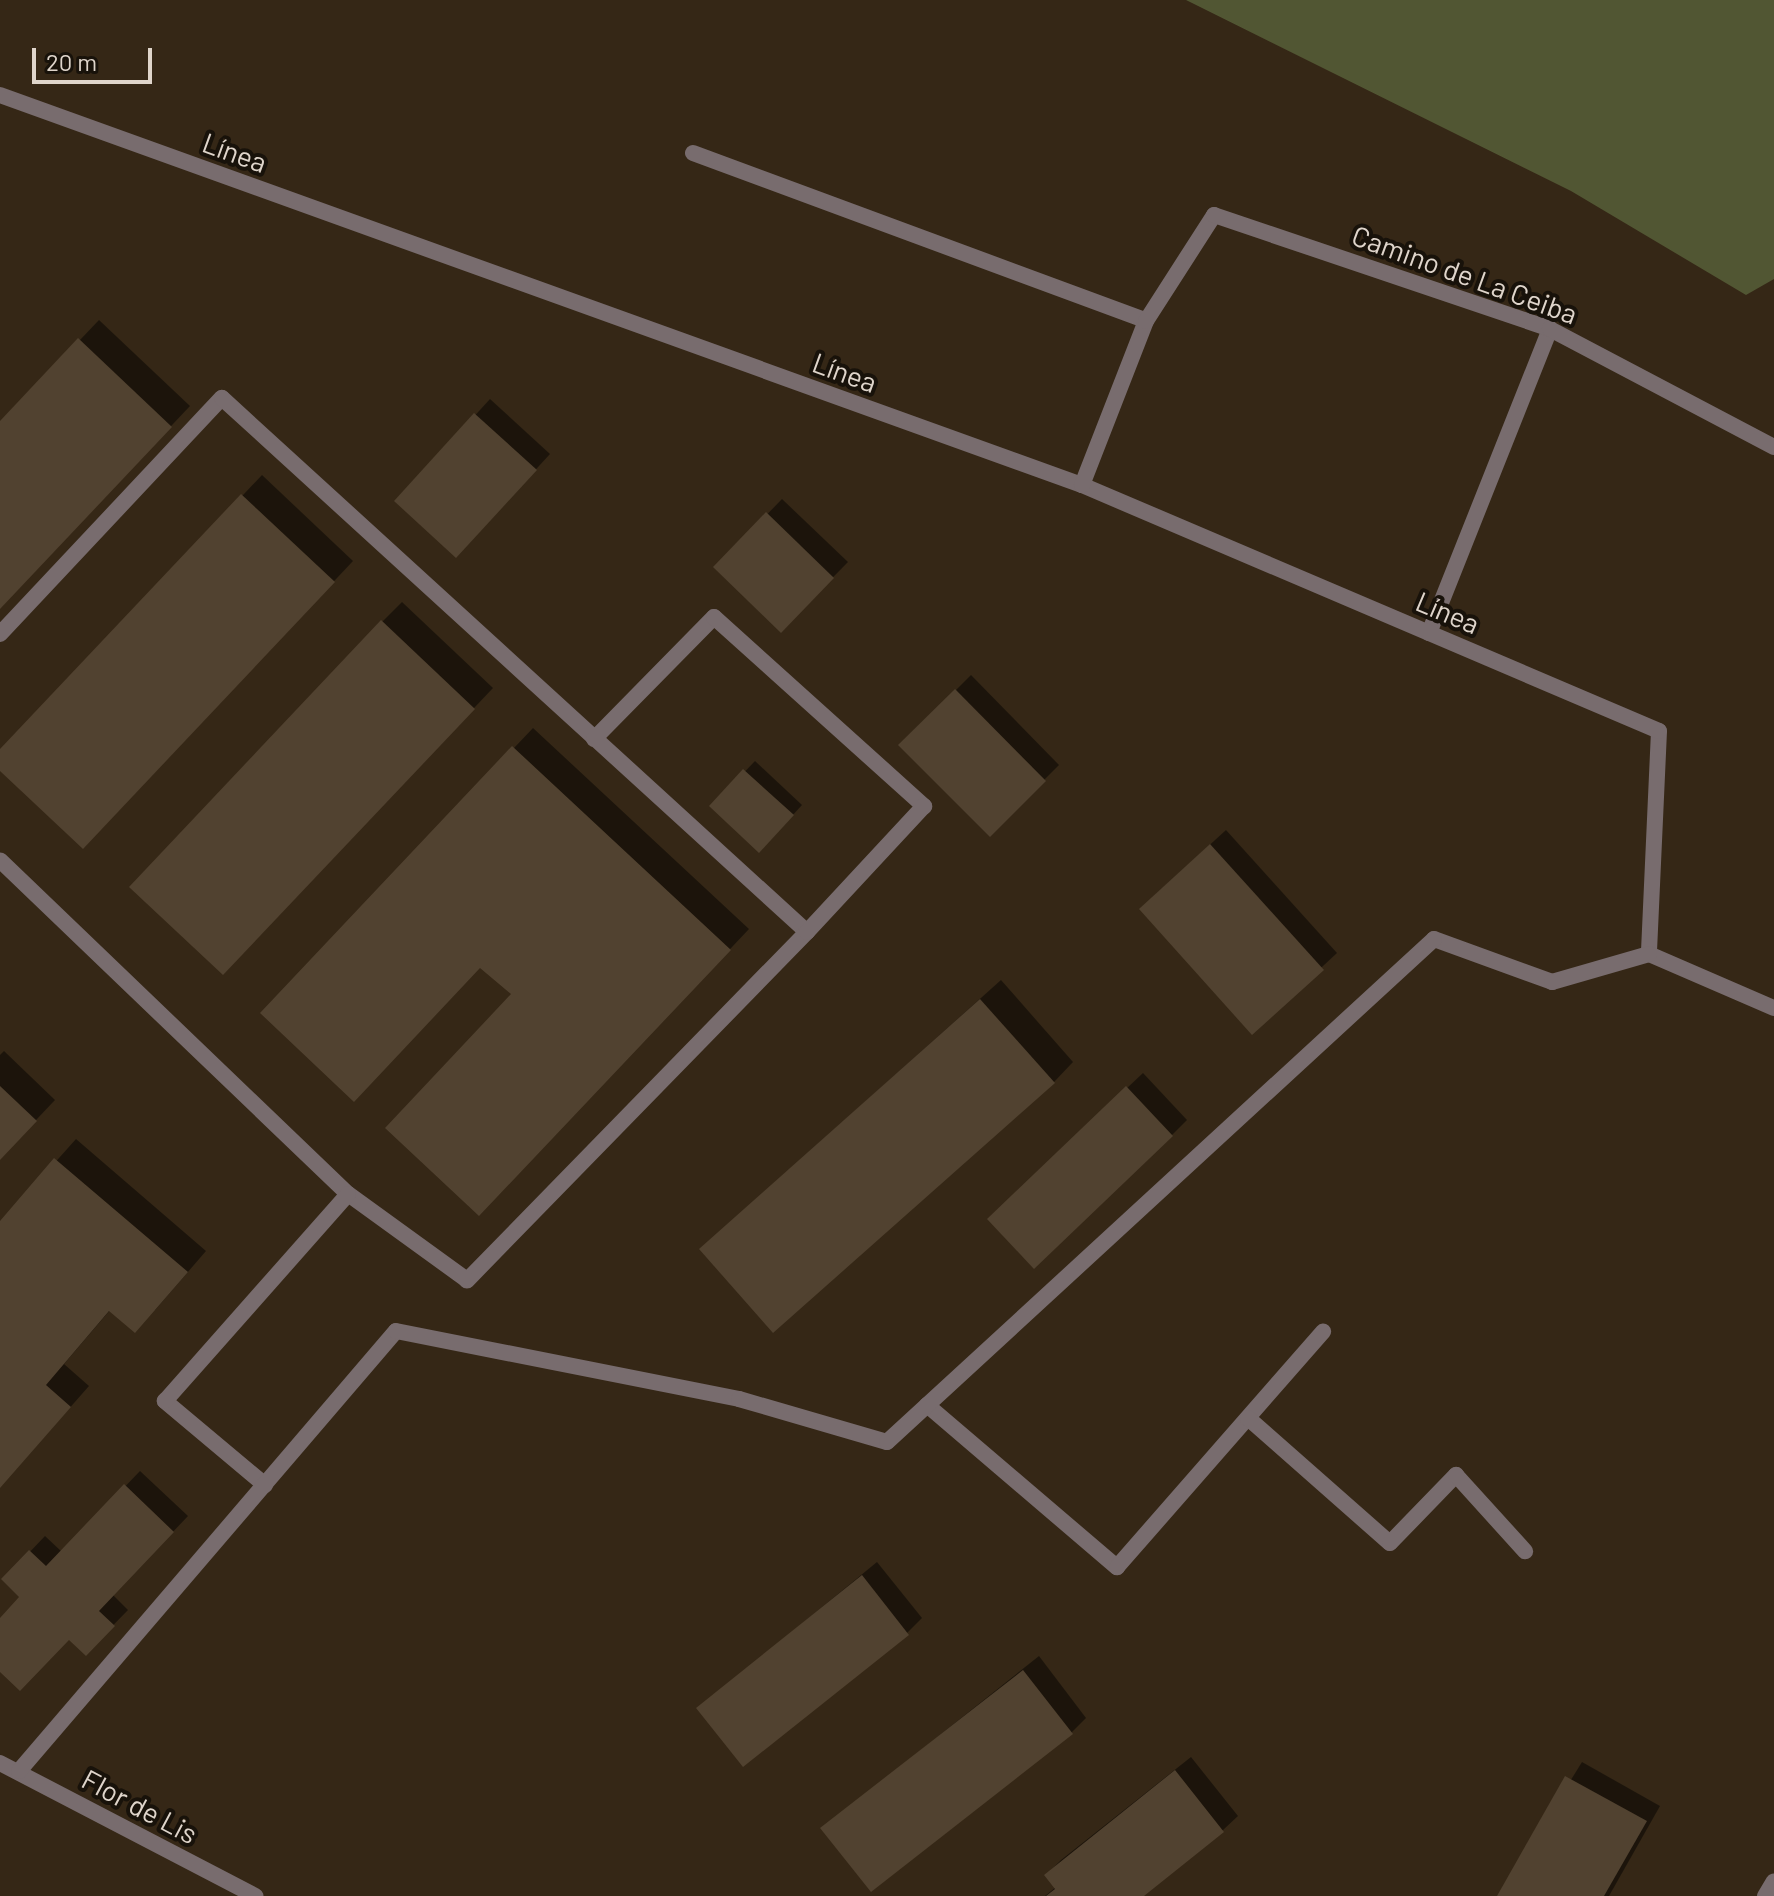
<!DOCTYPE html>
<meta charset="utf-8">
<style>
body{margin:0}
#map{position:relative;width:1774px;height:1896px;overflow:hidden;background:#352716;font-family:Barlow,sans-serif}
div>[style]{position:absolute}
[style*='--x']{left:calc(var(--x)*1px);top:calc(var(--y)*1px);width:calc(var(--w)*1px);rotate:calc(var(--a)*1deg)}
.green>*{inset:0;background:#515633}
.shadow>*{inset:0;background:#0007}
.building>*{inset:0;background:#514230}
.lane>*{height:16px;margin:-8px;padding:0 8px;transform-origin:8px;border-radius:8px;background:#786c6e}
.street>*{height:16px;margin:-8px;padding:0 8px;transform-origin:8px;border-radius:8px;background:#786c6e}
span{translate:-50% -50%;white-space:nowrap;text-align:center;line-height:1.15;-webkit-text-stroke:8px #18120a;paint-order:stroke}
.street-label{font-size:28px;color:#dfd5cb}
.scale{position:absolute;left:32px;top:48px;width:120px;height:36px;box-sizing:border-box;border:4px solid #dfd5cb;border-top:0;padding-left:10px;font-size:24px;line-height:28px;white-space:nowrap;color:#dfd5cb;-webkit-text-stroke:6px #18120a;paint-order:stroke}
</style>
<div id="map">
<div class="green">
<div style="clip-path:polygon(1186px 0,1774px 0,1774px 279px,1746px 295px,1571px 191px)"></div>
</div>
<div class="shadow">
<div style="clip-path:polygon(99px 320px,190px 406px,0 607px,0 424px)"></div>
<div style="clip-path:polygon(490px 399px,550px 454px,471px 540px,397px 501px)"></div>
<div style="clip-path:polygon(262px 475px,353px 561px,103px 827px,0 768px,0 752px)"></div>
<div style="clip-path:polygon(782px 499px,848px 562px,781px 630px,716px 567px)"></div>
<div style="clip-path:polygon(402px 602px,493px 688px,242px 953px,382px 622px)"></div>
<div style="clip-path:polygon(971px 675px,1059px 765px,990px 834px,901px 745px)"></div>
<div style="clip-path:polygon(533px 728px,749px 929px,499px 1194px,514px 994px,514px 748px)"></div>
<div style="clip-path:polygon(755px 761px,802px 805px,769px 841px,712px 806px)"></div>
<div style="clip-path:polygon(1226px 830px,1337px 953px,1252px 1032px,1156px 894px)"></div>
<div style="clip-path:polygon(1001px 980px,1073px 1062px,1054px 1082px,701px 1249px)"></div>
<div style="clip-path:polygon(4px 1051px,55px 1100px,0 1158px,0 1055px)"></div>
<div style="clip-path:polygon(1143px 1073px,1187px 1120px,1172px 1135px,1004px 1204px)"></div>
<div style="clip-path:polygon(76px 1139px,206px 1251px,155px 1310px,111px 1309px,64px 1364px,89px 1386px,0 1487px,0 1224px)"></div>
<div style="clip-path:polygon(140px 1471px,188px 1516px,113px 1595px,128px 1610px,86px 1653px,69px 1637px,0 1669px,0 1621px,22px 1597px,4px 1579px,45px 1536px,62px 1552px)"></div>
<div style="clip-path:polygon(877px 1562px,922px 1618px,907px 1633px,699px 1708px)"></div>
<div style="clip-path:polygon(1039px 1656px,1086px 1718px,1071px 1733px,823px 1828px)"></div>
<div style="clip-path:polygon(1191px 1757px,1238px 1816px,1223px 1830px,1140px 1896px,1045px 1896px,1056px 1887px,1046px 1875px,1061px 1860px)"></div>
<div style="clip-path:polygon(1582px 1762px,1660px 1806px,1609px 1896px,1499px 1896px)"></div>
</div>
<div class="building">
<div style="clip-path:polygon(78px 338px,172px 427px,0 609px,0 421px)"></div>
<div style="clip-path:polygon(474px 413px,537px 470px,456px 558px,394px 501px)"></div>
<div style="clip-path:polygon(241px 494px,335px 582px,83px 849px,0 771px,0 749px)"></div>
<div style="clip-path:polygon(766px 512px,834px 578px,781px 633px,713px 567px)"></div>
<div style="clip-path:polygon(381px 620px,475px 709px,223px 975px,129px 887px)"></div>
<div style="clip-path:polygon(955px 689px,1046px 781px,990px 837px,898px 745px)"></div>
<div style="clip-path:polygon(512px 746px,731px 950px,479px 1216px,385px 1128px,511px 994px,480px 968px,354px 1102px,260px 1013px)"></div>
<div style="clip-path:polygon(743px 769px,794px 815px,759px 853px,709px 806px)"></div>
<div style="clip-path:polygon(1210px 844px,1324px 970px,1252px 1035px,1139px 909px)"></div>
<div style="clip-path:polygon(980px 999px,1055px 1083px,773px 1333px,699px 1249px)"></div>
<div style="clip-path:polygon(0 1086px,37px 1121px,0 1160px)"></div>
<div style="clip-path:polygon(1126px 1086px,1173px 1136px,1034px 1269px,987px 1219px)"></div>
<div style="clip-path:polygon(54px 1158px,188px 1272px,135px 1333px,109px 1311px,46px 1385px,71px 1407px,0 1488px,0 1221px)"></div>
<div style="clip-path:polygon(124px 1484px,174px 1532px,99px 1611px,115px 1626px,86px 1656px,69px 1640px,20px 1691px,0 1672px,0 1618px,19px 1597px,1px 1579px,29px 1550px,46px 1566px)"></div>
<div style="clip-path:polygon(862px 1575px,909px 1635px,743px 1767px,696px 1708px)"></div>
<div style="clip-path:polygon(1023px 1670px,1073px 1734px,871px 1892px,820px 1828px)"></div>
<div style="clip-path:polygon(1175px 1770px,1224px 1832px,1144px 1896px,1046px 1896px,1055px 1889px,1044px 1875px)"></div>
<div style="clip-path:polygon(1565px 1776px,1647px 1821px,1604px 1896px,1497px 1896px)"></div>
</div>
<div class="lane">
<div style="--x:693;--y:153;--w:483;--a:20.3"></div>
<div style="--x:1429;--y:633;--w:327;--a:-68.3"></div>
<div style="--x:0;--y:634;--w:324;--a:-46.8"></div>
<div style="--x:222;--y:398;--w:792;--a:42.39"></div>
<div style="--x:807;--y:932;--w:487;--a:134.3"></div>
<div style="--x:467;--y:1280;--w:147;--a:-144.1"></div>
<div style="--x:348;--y:1194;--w:482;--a:-136.2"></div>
<div style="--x:1659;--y:731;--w:223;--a:92.6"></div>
<div style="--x:1649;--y:954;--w:136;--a:23.4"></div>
<div style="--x:594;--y:739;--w:171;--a:-45.5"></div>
<div style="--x:714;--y:617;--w:283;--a:42"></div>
<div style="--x:924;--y:806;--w:172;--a:132.9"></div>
<div style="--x:1434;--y:939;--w:126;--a:20"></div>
<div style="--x:1552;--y:982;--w:101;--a:-16.1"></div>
<div style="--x:927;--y:1405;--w:250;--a:40.5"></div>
<div style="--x:1117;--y:1567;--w:313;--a:-48.8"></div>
<div style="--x:1248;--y:1418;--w:189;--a:41.4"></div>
<div style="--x:1390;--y:1543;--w:95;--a:-45.9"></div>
<div style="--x:1456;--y:1475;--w:103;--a:47.8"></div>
<div style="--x:265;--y:1485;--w:131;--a:-140"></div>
<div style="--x:165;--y:1401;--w:276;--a:-48.5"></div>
</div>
<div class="street">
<div style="--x:0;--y:95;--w:1150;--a:19.82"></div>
<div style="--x:1082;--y:485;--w:627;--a:23.09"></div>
<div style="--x:1082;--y:485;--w:176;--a:-68.7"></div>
<div style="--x:1146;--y:321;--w:126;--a:-57.3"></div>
<div style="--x:1214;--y:215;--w:355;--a:18.7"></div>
<div style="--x:1550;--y:329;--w:253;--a:27.8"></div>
<div style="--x:0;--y:1763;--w:288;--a:27.5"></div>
<div style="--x:19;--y:1771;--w:579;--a:-49.41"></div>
<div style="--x:396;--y:1331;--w:350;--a:11.2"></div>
<div style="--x:739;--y:1399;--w:154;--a:16.2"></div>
<div style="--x:887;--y:1442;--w:743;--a:-42.6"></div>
<div style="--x:1765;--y:1896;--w:17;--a:-59"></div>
</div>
<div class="street-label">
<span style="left:235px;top:152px;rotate:20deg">Línea</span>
<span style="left:1465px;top:274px;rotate:20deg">Camino de La Ceiba</span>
<span style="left:845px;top:372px;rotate:20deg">Línea</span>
<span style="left:1448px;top:612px;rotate:23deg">Línea</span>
<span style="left:140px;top:1806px;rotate:28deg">Flor de Lis</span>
</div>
<div class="scale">20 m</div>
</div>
